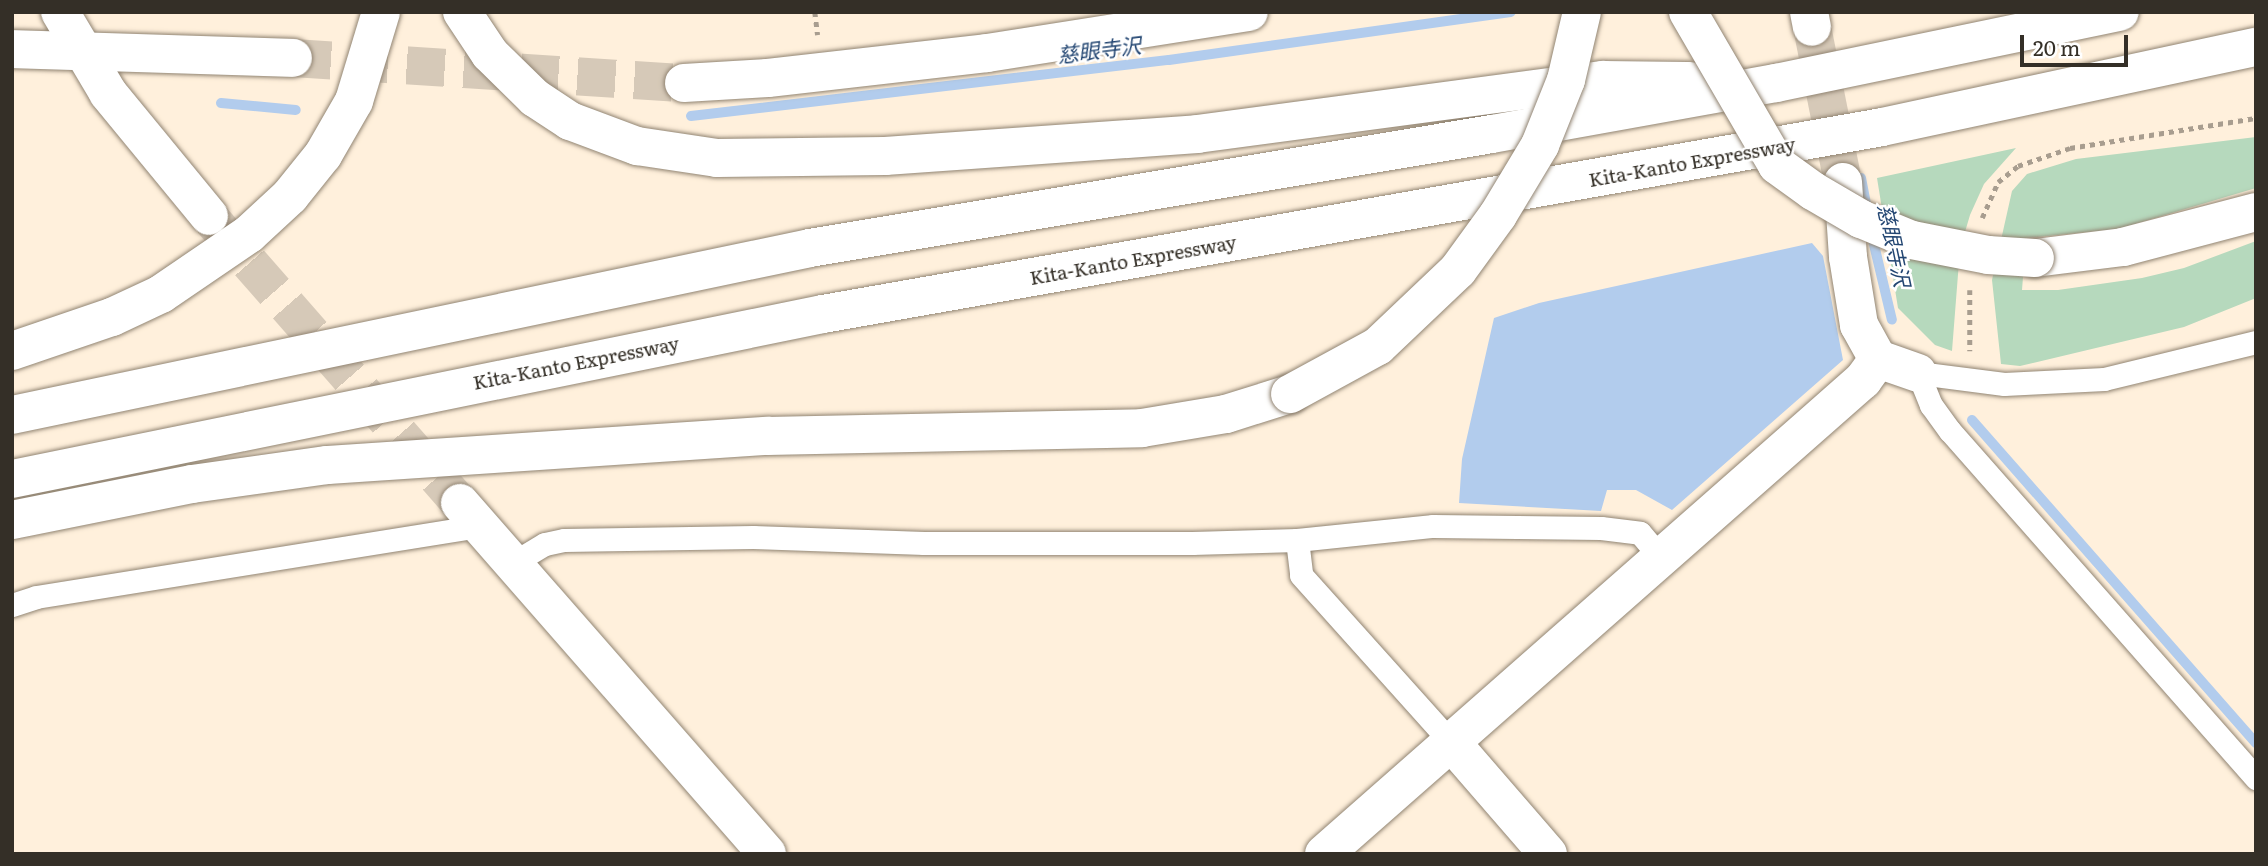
<!DOCTYPE html>
<meta charset="utf-8">
<style>
body{margin:0}
#map{position:relative;width:2268px;height:866px;overflow:hidden;background:#fff0dc;font-family:Literata,"Noto Sans JP",serif}
div>[style]{position:absolute}
[style*='--x']{left:calc(var(--x)*1px);top:calc(var(--y)*1px);width:calc(var(--w)*1px);rotate:calc(var(--a)*1deg)}
.green>*{inset:0;background:#b6d9bd}
.water>*{inset:0;background:#b2cced}
.stream>*{height:10px;margin:-5px;padding:0 5px;transform-origin:5px;border-radius:5px;background:#b2cced}
.minor-tunnel>*{height:38px;margin-top:-19px;transform-origin:0;background:repeating-linear-gradient(90deg,#d6c9b8 0 38px,transparent 0 57px)}
.tertiary-tunnel>*{height:38px;margin-top:-19px;transform-origin:0;background:repeating-linear-gradient(90deg,#d6c9b8 0 38px,transparent 0 57px)}
.path>*{height:4.5px;margin-top:-2.25px;transform-origin:0;background:repeating-linear-gradient(90deg,#a89d8f 0 5px,transparent 0 10px)}
.roads{filter:drop-shadow(0 0 2px #918472) drop-shadow(0 0 2px #918472)}
.service>*{height:23px;margin:-11.5px;padding:0 11.5px;transform-origin:11.5px;border-radius:11.5px;background:#fff}
.minor>*{height:38px;margin:-19px;padding:0 19px;transform-origin:19px;border-radius:19px;background:#fff}
.tertiary>*{height:38px;margin:-19px;padding:0 19px;transform-origin:19px;border-radius:19px;background:#fff}
.motorway>*{height:38px;margin:-19px;padding:0 19px;transform-origin:19px;border-radius:19px;background:#fff}
.bridges{filter:drop-shadow(0 0 2px #918472) drop-shadow(0 0 2px #918472)}
.motorway-bridge>*{height:38px;margin:-19px;padding:0 19px;transform-origin:19px;border-radius:19px;background:#fff}
span{translate:-50% -50%;white-space:nowrap;text-align:center;line-height:1.15;-webkit-text-stroke:5px #fff;paint-order:stroke}
.street-label{font-size:19px;color:#342f27}
.water-label{font-size:21px;color:#234672;font-style:italic}
.frame{position:absolute;inset:0;border:14px solid #342f27;pointer-events:none}
.scale{position:absolute;left:2020px;top:35px;width:108px;height:32px;box-sizing:border-box;border:4px solid #342f27;border-top:0;padding-left:9px;font-size:21px;line-height:24px;white-space:nowrap;color:#342f27;-webkit-text-stroke:5px #fff;paint-order:stroke}
</style>
<div id="map">
<div class="green">
<div style="clip-path:polygon(2256px 137px,2256px 188px,2118px 229px,2026px 238px,2022px 290px,2058px 290px,2142px 278px,2184px 268px,2256px 241px,2256px 298px,2184px 327px,2020px 366px,2001px 364px,1992px 280px,2012px 191px,2027px 174px,2076px 159px)"></div>
<div style="clip-path:polygon(2016px 148px,1984px 184px,1970px 215px,1960px 249px,1952px 351px,1935px 345px,1898px 308px,1877px 178px)"></div>
</div>
<div class="water">
<div style="clip-path:polygon(1812px 243px,1823px 256px,1843px 360px,1672px 510px,1636px 490px,1607px 490px,1601px 511px,1459px 503px,1462px 459px,1494px 318px,1539px 303px)"></div>
</div>
<div class="stream">
<div style="--x:221;--y:103;--w:75;--a:5.3"></div>
<div style="--x:691;--y:116;--w:481;--a:-6.7"></div>
<div style="--x:1169;--y:60;--w:345;--a:-8"></div>
<div style="--x:1861;--y:178;--w:36;--a:79"></div>
<div style="--x:1871;--y:232;--w:90;--a:76.6"></div>
<div style="--x:1972;--y:420;--w:430;--a:48.7"></div>
</div>
<div class="minor-tunnel">
<div style="--x:1812;--y:27;--w:158;--a:78.7"></div>
</div>
<div class="tertiary-tunnel">
<div style="--x:293;--y:58;--w:392;--a:3.7"></div>
<div style="--x:212;--y:220;--w:376;--a:48.8"></div>
</div>
<div class="path">
<div style="--x:815;--y:12;--w:23;--a:83"></div>
<div style="--x:1982;--y:218;--w:39;--a:-66"></div>
<div style="--x:1998;--y:182;--w:26;--a:-39"></div>
<div style="--x:2018;--y:166;--w:55;--a:-19.1"></div>
<div style="--x:2070;--y:148;--w:188;--a:-9.2"></div>
<div style="--x:1970;--y:290;--w:61;--a:90"></div>
</div>
<div class="roads">
<div class="service">
<div style="--x:2256;--y:342;--w:156;--a:166.3"></div>
<div style="--x:2104;--y:379;--w:100;--a:177.1"></div>
<div style="--x:2004;--y:384;--w:87;--a:-172.7"></div>
<div style="--x:1918;--y:373;--w:35;--a:68"></div>
<div style="--x:1931;--y:405;--w:32;--a:54"></div>
<div style="--x:1950;--y:431;--w:463;--a:48.6"></div>
<div style="--x:1297;--y:540;--w:35;--a:83"></div>
<div style="--x:1301;--y:575;--w:224;--a:48.1"></div>
<div style="--x:513;--y:563;--w:37;--a:-31"></div>
<div style="--x:545;--y:544;--w:19;--a:-12"></div>
<div style="--x:564;--y:540;--w:189;--a:-0.9"></div>
<div style="--x:753;--y:537;--w:171;--a:2"></div>
<div style="--x:924;--y:543;--w:268;--a:0"></div>
<div style="--x:1192;--y:543;--w:105;--a:-1.6"></div>
<div style="--x:1297;--y:540;--w:137;--a:-5.9"></div>
<div style="--x:1433;--y:526;--w:168;--a:0.7"></div>
<div style="--x:1601;--y:528;--w:39;--a:7"></div>
<div style="--x:1640;--y:533;--w:31;--a:50"></div>
<div style="--x:12;--y:605;--w:25;--a:-18"></div>
<div style="--x:36;--y:597;--w:449;--a:-9.1"></div>
</div>
<div class="minor">
<div style="--x:1809;--y:12;--w:15;--a:79"></div>
<div style="--x:1843;--y:182;--w:75;--a:86.2"></div>
<div style="--x:1848;--y:257;--w:69;--a:80.8"></div>
<div style="--x:1859;--y:325;--w:39;--a:61"></div>
<div style="--x:1878;--y:359;--w:42;--a:19.3"></div>
<div style="--x:1451;--y:742;--w:148;--a:49.1"></div>
<div style="--x:1324;--y:854;--w:718;--a:-41.33"></div>
<div style="--x:1863;--y:380;--w:26;--a:-54"></div>
</div>
<div class="tertiary">
<div style="--x:60;--y:12;--w:94;--a:59.3"></div>
<div style="--x:108;--y:93;--w:159;--a:50.6"></div>
<div style="--x:12;--y:49;--w:281;--a:1.8"></div>
<div style="--x:684;--y:83;--w:84;--a:-3.4"></div>
<div style="--x:768;--y:78;--w:220;--a:-6.5"></div>
<div style="--x:987;--y:53;--w:265;--a:-8.9"></div>
<div style="--x:460;--y:503;--w:466;--a:48.8"></div>
</div>
<div class="motorway">
<div style="--x:462;--y:12;--w:50;--a:56.3"></div>
<div style="--x:490;--y:54;--w:63;--a:44.4"></div>
<div style="--x:535;--y:98;--w:42;--a:33.3"></div>
<div style="--x:570;--y:121;--w:72;--a:20.5"></div>
<div style="--x:637;--y:146;--w:81;--a:8.5"></div>
<div style="--x:717;--y:158;--w:168;--a:-0.7"></div>
<div style="--x:885;--y:156;--w:313;--a:-4"></div>
<div style="--x:1197;--y:134;--w:410;--a:-7.6"></div>
<div style="--x:1603;--y:80;--w:87;--a:0.7"></div>
<div style="--x:2035;--y:258;--w:89;--a:-7.1"></div>
<div style="--x:2123;--y:247;--w:138;--a:-14.7"></div>
<div style="--x:12;--y:351;--w:106;--a:-18.8"></div>
<div style="--x:112;--y:317;--w:54;--a:-25.1"></div>
<div style="--x:161;--y:294;--w:107;--a:-34.3"></div>
<div style="--x:249;--y:234;--w:56;--a:-42.8"></div>
<div style="--x:290;--y:196;--w:53;--a:-51.2"></div>
<div style="--x:323;--y:155;--w:62;--a:-60.1"></div>
<div style="--x:354;--y:101;--w:93;--a:-73.1"></div>
<div style="--x:12;--y:415;--w:815;--a:-11.82"></div>
<div style="--x:810;--y:248;--w:691;--a:-9.49"></div>
<div style="--x:1492;--y:134;--w:289;--a:-10.2"></div>
<div style="--x:1776;--y:83;--w:351;--a:-11.7"></div>
<div style="--x:12;--y:479;--w:828;--a:-11.5"></div>
<div style="--x:823;--y:314;--w:1075;--a:-10.01"></div>
<div style="--x:1882;--y:127;--w:382;--a:-12.1"></div>
<div style="--x:12;--y:520;--w:184;--a:-11.3"></div>
<div style="--x:192;--y:484;--w:137;--a:-8"></div>
<div style="--x:328;--y:465;--w:440;--a:-3.8"></div>
<div style="--x:767;--y:436;--w:375;--a:-1.2"></div>
<div style="--x:1142;--y:428;--w:85;--a:-9.5"></div>
<div style="--x:1226;--y:414;--w:67;--a:-17.4"></div>
</div>
</div>
<div class="bridges">
<div class="motorway-bridge">
<div style="--x:1688;--y:12;--w:177;--a:59.8"></div>
<div style="--x:1777;--y:165;--w:44;--a:35.8"></div>
<div style="--x:1813;--y:191;--w:56;--a:30.3"></div>
<div style="--x:1861;--y:219;--w:55;--a:22.4"></div>
<div style="--x:1912;--y:240;--w:77;--a:11.2"></div>
<div style="--x:1988;--y:255;--w:47;--a:3.7"></div>
<div style="--x:1290;--y:394;--w:100;--a:-28.6"></div>
<div style="--x:1378;--y:346;--w:110;--a:-43.5"></div>
<div style="--x:1458;--y:270;--w:68;--a:-54"></div>
<div style="--x:1498;--y:215;--w:82;--a:-59"></div>
<div style="--x:1540;--y:145;--w:70;--a:-68.2"></div>
<div style="--x:1566;--y:80;--w:70;--a:-76.8"></div>
</div>
</div>
<div class="street-label">
<span style="left:1692px;top:162px;rotate:-10deg">Kita-Kanto Expressway</span>
<span style="left:1133px;top:260px;rotate:-10deg">Kita-Kanto Expressway</span>
<span style="left:576px;top:363px;rotate:-11deg">Kita-Kanto Expressway</span>
</div>
<div class="water-label">
<span style="left:1099px;top:49px;rotate:-7deg">慈眼寺沢</span>
<span style="left:1895px;top:245px;rotate:78deg">慈眼寺沢</span>
</div>
<div class="frame"></div>
<div class="scale">20 m</div>
</div>
